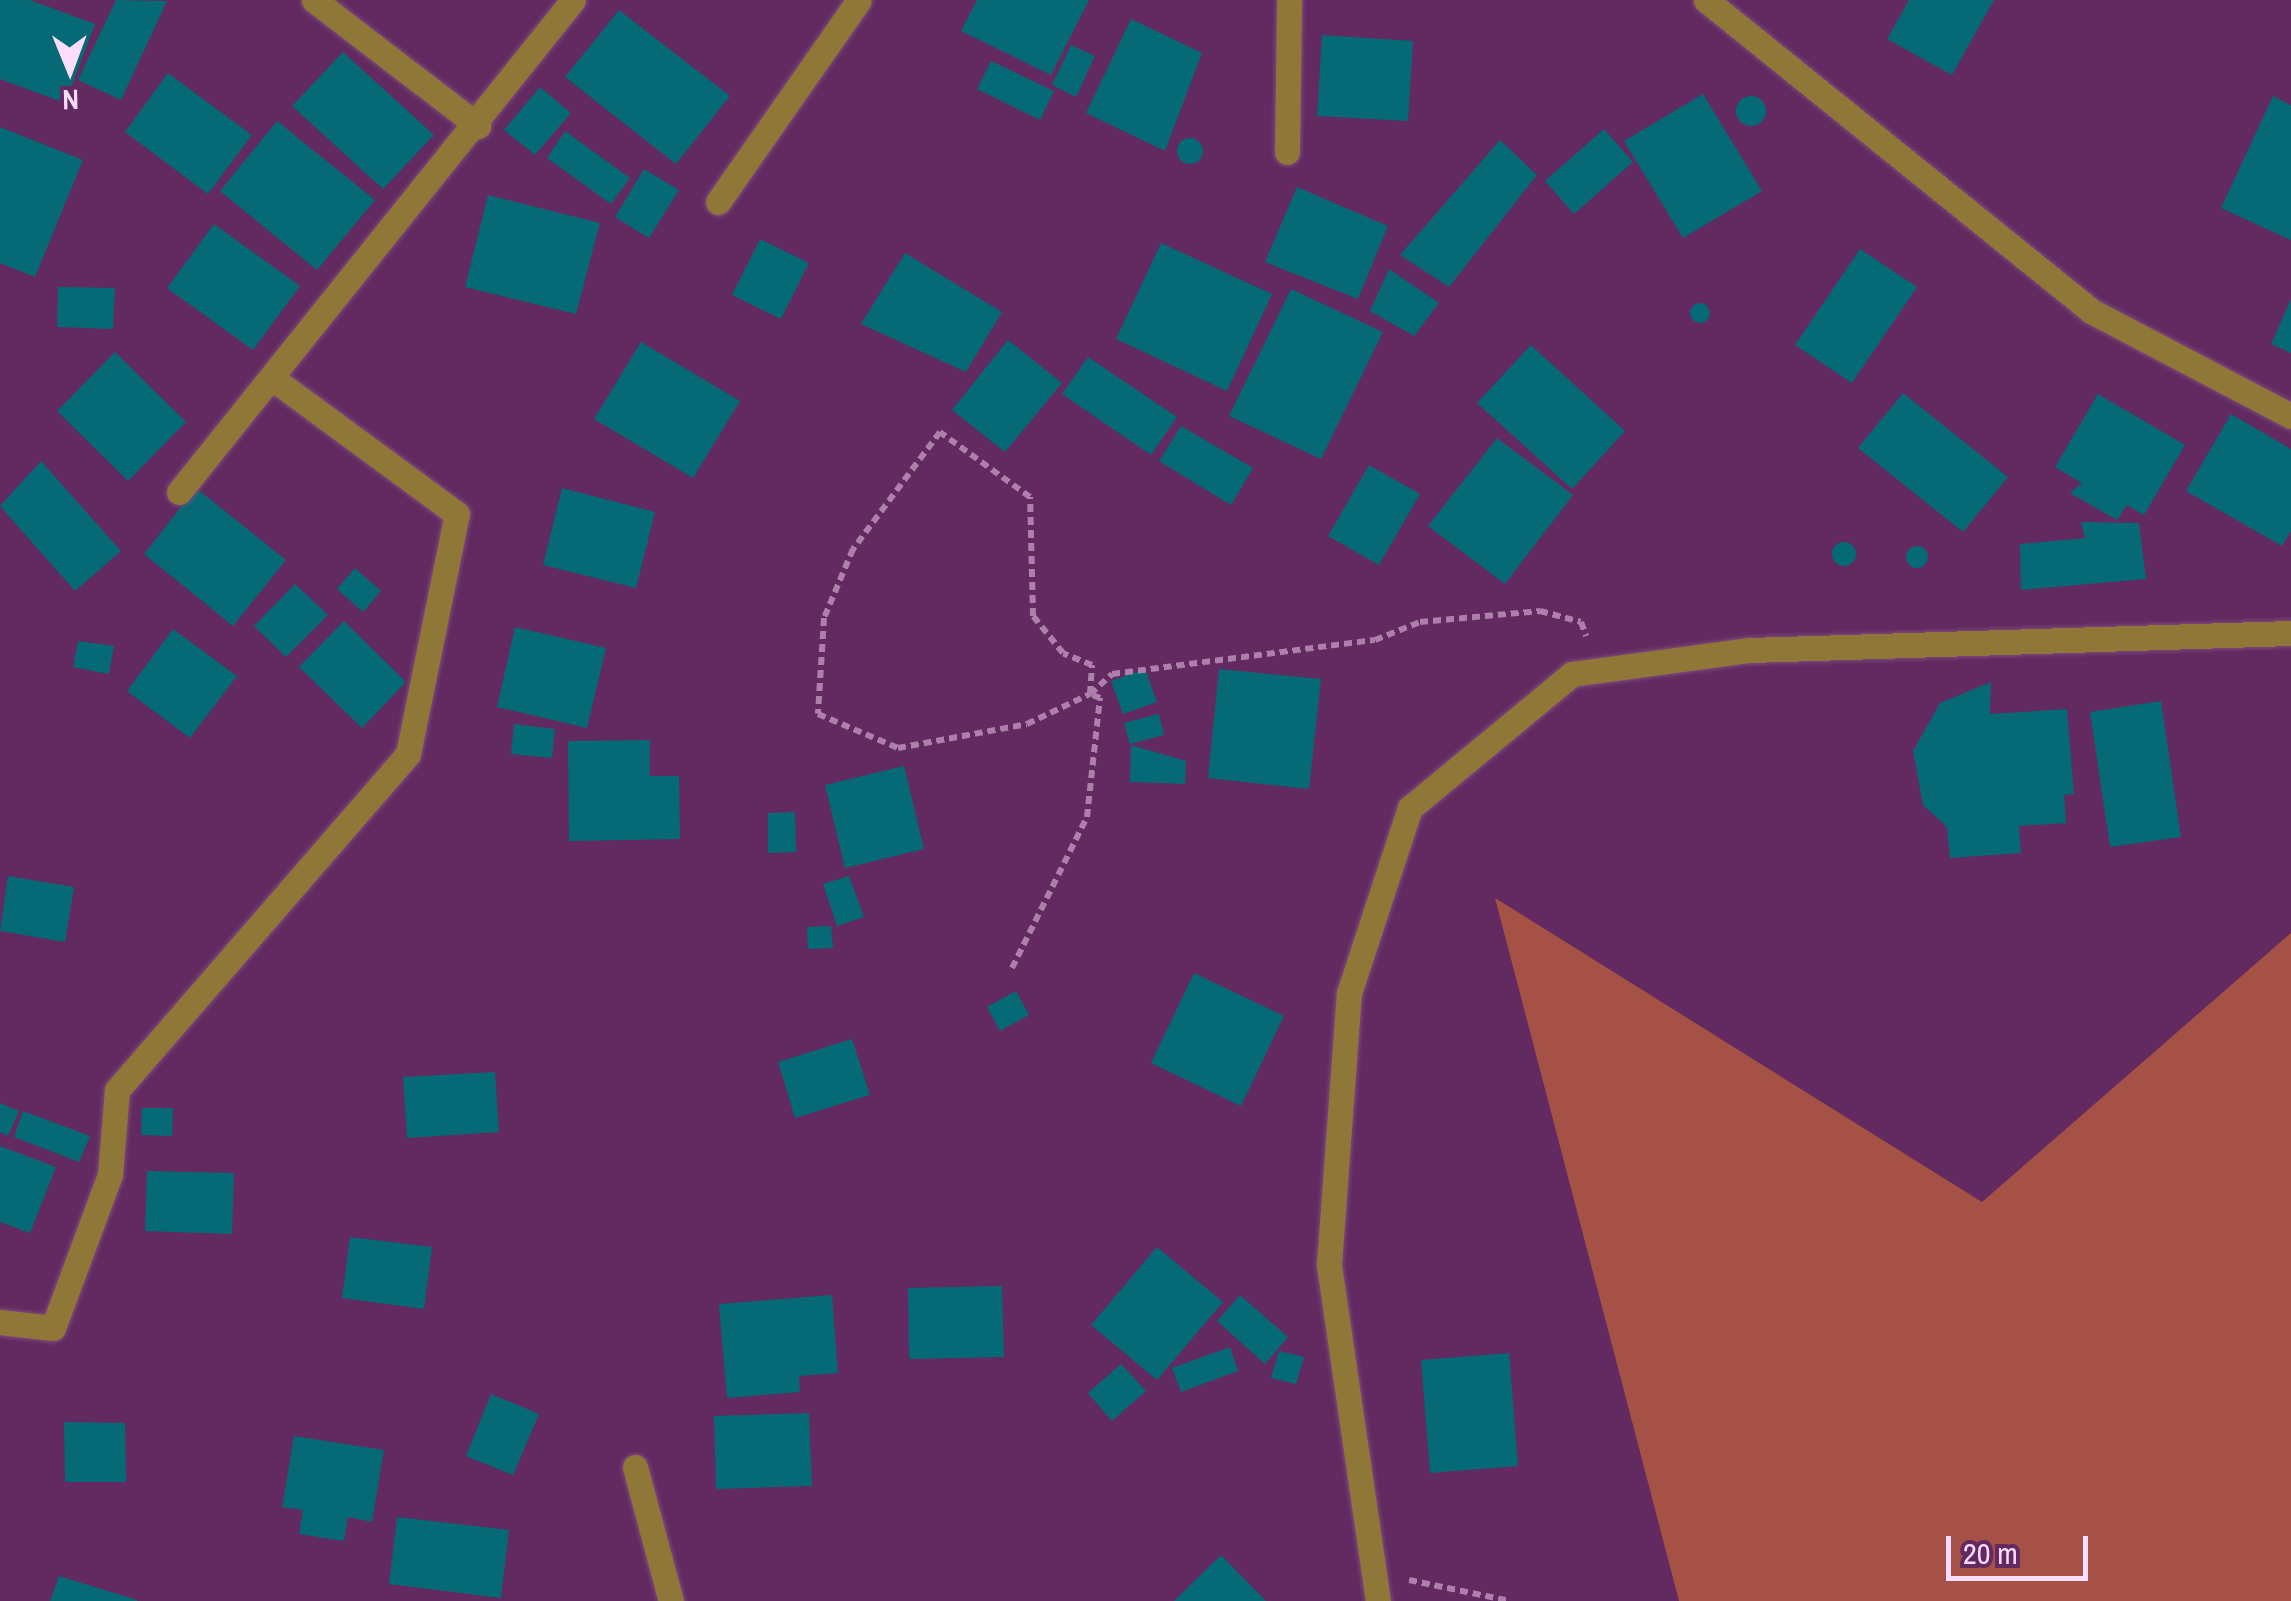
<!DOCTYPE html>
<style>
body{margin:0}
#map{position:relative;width:2291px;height:1601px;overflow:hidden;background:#622a60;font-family:"Archivo Narrow",sans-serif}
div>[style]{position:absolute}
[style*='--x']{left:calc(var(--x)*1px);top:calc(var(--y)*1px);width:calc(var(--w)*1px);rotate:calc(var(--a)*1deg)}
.green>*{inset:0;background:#a65146}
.building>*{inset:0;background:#056a76}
.round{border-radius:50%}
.path>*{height:6px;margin-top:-3px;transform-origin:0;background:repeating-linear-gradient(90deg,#ad7faa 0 8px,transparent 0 13px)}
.roads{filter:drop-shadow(0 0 2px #7e4a7c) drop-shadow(0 0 2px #7e4a7c)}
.minor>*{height:25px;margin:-12.5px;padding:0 12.5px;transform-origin:12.5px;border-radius:12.5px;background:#8f7737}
span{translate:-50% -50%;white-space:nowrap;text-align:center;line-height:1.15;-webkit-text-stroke:9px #622a60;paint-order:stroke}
.north{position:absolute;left:20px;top:20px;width:100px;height:100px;-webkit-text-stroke:8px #622a60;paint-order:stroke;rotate:179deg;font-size:28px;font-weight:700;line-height:40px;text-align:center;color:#fedcfb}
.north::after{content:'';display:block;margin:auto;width:35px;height:45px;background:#fedcfb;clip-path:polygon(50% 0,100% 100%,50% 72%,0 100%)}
.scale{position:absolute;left:1946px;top:1536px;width:142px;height:45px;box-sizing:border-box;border:5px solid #fedcfb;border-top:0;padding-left:12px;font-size:30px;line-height:35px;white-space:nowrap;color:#fedcfb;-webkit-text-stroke:8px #622a60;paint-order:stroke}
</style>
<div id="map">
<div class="green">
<div style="clip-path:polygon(1495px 898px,1982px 1202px,2291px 933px,2291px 1601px,1679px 1601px)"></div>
</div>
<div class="building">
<div style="clip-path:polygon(0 0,30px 0,95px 24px,65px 103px,0 79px)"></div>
<div style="clip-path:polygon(116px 0,167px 1px,121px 100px,78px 80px)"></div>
<div style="clip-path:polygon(977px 0,1089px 0,1051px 75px,961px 31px)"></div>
<div style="clip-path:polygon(1909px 0,1994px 0,1952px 75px,1887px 39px)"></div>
<div style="clip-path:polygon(619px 10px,730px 96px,676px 164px,565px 77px)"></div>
<div style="clip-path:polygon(1131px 19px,1202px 53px,1165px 151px,1086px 113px)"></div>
<div style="clip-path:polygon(1322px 35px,1413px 41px,1408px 121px,1317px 116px)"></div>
<div style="clip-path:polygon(1071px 45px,1095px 56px,1076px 97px,1052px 85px)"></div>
<div style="clip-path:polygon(343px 52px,434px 135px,383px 189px,292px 106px)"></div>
<div style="clip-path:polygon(991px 61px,1054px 91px,1040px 120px,977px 89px)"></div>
<div style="clip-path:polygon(168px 73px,252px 135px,208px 194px,125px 132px)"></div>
<div style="clip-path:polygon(540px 87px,571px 113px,535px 155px,504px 130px)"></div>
<div style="clip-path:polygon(1703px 94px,1762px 191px,1683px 238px,1624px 141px)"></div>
<div class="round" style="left:1736px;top:96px;width:30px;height:30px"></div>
<div style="clip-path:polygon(2273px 96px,2291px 105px,2291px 240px,2221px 208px)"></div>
<div style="clip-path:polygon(277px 121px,375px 200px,317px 270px,220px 191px)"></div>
<div style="clip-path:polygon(0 127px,83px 160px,35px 277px,0 263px)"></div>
<div style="clip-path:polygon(1604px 129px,1633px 162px,1574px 214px,1545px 181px)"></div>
<div style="clip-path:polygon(565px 131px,630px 178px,611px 204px,547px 158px)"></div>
<div class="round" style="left:1177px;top:138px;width:26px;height:26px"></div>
<div style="clip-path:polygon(1500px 140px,1537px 175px,1449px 287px,1400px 255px)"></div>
<div style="clip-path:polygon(644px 169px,679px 190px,649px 238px,615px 217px)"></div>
<div style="clip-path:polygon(1297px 187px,1388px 226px,1358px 299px,1265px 262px)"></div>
<div style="clip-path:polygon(488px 195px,600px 223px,576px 314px,465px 287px)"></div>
<div style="clip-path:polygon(214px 224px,300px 286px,253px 350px,167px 288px)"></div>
<div style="clip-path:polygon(760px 239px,809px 263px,781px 319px,732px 295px)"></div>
<div style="clip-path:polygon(1161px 243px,1272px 294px,1227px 391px,1116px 339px)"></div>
<div style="clip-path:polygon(1860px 249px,1917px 287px,1852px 383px,1795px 345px)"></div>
<div style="clip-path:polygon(905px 253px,1002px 312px,966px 372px,861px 324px)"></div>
<div style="clip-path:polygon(1389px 269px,1439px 303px,1414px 336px,1370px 311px)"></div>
<div style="clip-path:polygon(58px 287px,115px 288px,113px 329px,57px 327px)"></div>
<div style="clip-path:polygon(1291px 289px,1383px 332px,1321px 459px,1229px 416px)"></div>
<div style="clip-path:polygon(2291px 299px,2291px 353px,2271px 344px)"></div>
<div class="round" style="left:1690px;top:303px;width:20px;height:20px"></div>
<div style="clip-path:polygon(1008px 340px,1062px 383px,1005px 452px,952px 410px)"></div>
<div style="clip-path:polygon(641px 342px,740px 401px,693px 478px,594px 419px)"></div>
<div style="clip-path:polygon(1531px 345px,1625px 431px,1572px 489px,1477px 403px)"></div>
<div style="clip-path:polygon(115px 352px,186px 422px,128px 481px,57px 411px)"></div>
<div style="clip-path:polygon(1088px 357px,1177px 417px,1151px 455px,1062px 394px)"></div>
<div style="clip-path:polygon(1903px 393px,2008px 477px,1963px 532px,1858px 448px)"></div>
<div style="clip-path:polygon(2098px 394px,2185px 445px,2144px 515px,2127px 505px,2117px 520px,2070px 493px,2082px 483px,2055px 467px)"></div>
<div style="clip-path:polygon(2231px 414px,2291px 449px,2291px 531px,2282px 546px,2186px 491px)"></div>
<div style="clip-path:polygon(1181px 426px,1253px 468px,1231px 505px,1159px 461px)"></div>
<div style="clip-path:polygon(1497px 438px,1573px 495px,1505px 584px,1428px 526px)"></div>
<div style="clip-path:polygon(41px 461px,121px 551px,75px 591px,0 506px)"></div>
<div style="clip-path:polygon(1369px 465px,1420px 494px,1379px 565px,1328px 536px)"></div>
<div style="clip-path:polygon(196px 488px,286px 560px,233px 626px,144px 554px)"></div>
<div style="clip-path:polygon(562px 488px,655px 512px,636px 588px,543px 565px)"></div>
<div style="clip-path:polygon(2081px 522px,2139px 523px,2146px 579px,2021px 590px,2020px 544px,2085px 538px)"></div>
<div class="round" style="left:1832px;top:542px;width:24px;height:24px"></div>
<div class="round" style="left:1906px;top:546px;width:22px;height:22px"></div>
<div style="clip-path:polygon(355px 568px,381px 591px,363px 612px,337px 589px)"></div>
<div style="clip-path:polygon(295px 584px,328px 615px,286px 657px,254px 626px)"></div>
<div style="clip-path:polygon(344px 621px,406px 682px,362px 728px,299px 667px)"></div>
<div style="clip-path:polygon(515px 627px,606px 648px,587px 728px,497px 707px)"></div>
<div style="clip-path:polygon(173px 629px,237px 676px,190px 738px,127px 691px)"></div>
<div style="clip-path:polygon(78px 641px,114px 646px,109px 674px,73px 667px)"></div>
<div style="clip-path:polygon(1145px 669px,1157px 702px,1123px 714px,1111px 681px)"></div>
<div style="clip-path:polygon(1219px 669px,1321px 679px,1309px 789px,1208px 778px)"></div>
<div style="clip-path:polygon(1991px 682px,1990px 714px,2067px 709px,2074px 794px,2064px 795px,2066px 823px,2019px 826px,2021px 853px,1950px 858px,1947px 827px,1923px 805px,1913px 751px,1940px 703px)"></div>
<div style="clip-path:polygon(2161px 701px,2181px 837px,2110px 847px,2090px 712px)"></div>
<div style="clip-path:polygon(1159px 714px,1164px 735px,1130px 744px,1124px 723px)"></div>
<div style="clip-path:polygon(514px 724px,555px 729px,552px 758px,511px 754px)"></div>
<div style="clip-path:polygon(650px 740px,650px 776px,679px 776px,680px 839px,569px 841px,568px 741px)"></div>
<div style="clip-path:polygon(1131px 745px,1186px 761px,1185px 784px,1130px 782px)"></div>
<div style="clip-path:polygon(904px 766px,924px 849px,845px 868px,825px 785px)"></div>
<div style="clip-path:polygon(795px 812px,796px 852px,768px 853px,768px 813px)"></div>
<div style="clip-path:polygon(8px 876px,74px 887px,65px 942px,0 931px)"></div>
<div style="clip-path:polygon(849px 876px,864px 917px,837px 926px,823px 884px)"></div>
<div style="clip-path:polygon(831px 926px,833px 948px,808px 949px,807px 927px)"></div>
<div style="clip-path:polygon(1194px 973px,1284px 1016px,1241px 1106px,1151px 1063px)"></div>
<div style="clip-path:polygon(1016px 991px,1029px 1015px,1000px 1031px,987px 1007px)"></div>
<div style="clip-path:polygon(852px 1039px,870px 1095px,795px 1118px,778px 1062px)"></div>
<div style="clip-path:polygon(495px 1072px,499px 1132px,407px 1138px,403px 1077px)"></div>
<div style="clip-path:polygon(0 1103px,19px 1111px,8px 1136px,0 1132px)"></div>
<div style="clip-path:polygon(142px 1108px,173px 1108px,172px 1136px,141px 1135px)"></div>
<div style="clip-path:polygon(23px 1111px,90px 1136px,79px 1162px,14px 1137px)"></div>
<div style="clip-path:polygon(0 1146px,56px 1167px,30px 1233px,0 1222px)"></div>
<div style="clip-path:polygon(147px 1171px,234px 1173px,232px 1234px,145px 1231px)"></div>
<div style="clip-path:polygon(350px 1237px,432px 1247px,424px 1309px,342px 1298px)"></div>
<div style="clip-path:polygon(1157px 1247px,1223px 1302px,1157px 1380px,1091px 1325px)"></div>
<div style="clip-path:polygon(1002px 1286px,1004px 1357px,909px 1359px,908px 1288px)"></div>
<div style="clip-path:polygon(832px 1295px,838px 1373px,799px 1376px,800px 1392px,727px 1398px,719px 1304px)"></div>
<div style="clip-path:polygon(1240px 1295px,1288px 1337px,1265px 1364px,1217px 1321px)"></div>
<div style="clip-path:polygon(1230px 1347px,1238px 1371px,1181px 1392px,1172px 1368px)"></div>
<div style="clip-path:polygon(1279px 1351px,1304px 1357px,1296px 1384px,1271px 1378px)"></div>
<div style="clip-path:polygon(1509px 1353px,1518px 1466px,1430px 1473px,1421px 1360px)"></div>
<div style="clip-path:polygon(1121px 1364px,1146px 1391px,1112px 1421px,1088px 1393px)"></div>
<div style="clip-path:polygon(491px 1394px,539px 1414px,513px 1475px,466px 1456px)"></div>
<div style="clip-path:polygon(809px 1413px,812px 1486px,716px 1489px,714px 1416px)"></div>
<div style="clip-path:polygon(64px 1422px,125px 1423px,126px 1482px,65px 1482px)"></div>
<div style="clip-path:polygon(294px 1436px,384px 1450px,372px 1522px,348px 1517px,344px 1541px,299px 1534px,303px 1510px,282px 1507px)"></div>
<div style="clip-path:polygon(397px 1517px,509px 1530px,501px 1598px,389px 1584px)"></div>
<div style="clip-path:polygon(1221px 1555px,1266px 1601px,1174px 1601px)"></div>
<div style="clip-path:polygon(59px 1576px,137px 1600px,137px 1601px,50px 1601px)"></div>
</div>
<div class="path">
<div style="--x:1012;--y:968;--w:169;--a:-63.6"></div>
<div style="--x:1087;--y:817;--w:120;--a:-83.8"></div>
<div style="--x:1100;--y:698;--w:11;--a:-158"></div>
<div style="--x:1090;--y:694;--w:29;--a:-86"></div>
<div style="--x:1092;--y:665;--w:31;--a:-158"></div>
<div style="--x:1063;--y:653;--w:48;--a:-129"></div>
<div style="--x:1033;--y:616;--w:119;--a:-91.4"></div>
<div style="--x:1030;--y:497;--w:111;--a:-144.2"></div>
<div style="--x:940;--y:432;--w:146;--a:126.6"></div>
<div style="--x:853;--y:549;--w:75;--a:112.8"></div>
<div style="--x:824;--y:618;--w:96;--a:93.6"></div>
<div style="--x:818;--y:714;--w:87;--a:23"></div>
<div style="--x:898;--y:748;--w:131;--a:-10.5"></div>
<div style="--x:1027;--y:724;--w:70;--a:-25.5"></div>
<div style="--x:1090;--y:694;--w:30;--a:-42"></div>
<div style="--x:1112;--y:674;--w:265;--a:-7.4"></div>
<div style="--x:1375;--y:640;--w:48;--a:-21.8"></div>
<div style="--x:1420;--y:622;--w:121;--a:-5.2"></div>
<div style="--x:1540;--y:611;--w:42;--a:15"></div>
<div style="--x:1581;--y:622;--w:15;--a:70"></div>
<div style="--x:1409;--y:1580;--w:103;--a:11.7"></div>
</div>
<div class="roads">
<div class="minor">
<div style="--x:314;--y:0;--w:207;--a:37.5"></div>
<div style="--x:1706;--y:0;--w:495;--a:38.9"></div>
<div style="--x:2091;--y:311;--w:226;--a:27.7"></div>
<div style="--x:1287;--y:152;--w:152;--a:-89.2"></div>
<div style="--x:718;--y:202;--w:246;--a:-55.1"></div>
<div style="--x:179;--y:492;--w:630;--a:-51.31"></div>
<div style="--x:0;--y:1322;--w:53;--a:6.5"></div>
<div style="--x:53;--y:1328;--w:163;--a:-69.6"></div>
<div style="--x:110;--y:1175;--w:85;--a:-85.3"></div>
<div style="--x:117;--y:1090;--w:444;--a:-49.1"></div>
<div style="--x:408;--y:754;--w:245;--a:-78.5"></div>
<div style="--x:457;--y:514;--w:230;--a:-143.7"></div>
<div style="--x:635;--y:1467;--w:139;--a:75"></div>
<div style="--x:1378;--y:1601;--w:341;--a:-98.3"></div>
<div style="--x:1329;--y:1264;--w:272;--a:-85.8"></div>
<div style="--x:1349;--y:993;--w:195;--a:-71.8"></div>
<div style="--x:1410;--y:808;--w:210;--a:-39.6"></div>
<div style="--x:1572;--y:674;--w:180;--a:-7.7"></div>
<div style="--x:1750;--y:650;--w:541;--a:-1.8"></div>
</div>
</div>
<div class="north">N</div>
<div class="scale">20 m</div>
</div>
